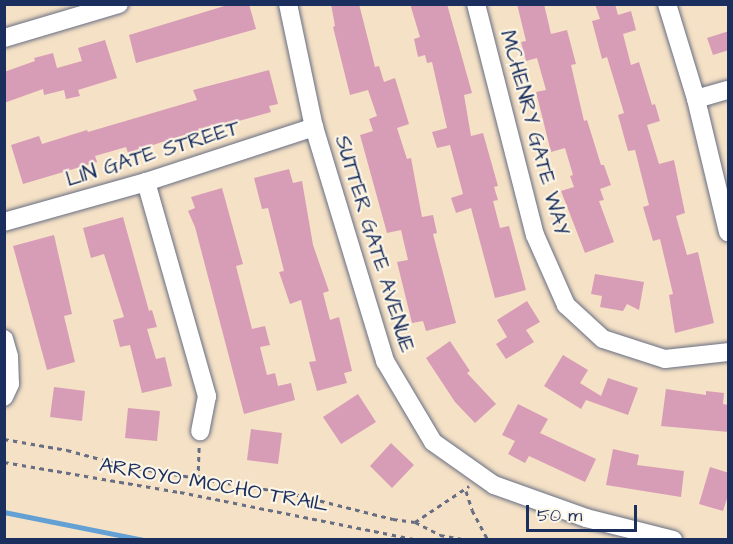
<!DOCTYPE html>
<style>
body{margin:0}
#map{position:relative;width:733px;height:544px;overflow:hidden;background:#f5e1c5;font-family:"Architects Daughter",sans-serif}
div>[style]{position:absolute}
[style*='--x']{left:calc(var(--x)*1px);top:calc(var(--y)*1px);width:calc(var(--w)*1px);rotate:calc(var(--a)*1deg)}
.stream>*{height:4.5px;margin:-2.25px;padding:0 2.25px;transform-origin:2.25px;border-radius:2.25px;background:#63a0d4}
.building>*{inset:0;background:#d89db6}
.path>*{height:3px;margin-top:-1.5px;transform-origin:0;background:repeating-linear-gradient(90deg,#676d82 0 4.5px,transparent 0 9px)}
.roads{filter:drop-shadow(0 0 2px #676d82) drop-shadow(0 0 2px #676d82)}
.minor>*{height:18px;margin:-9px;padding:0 9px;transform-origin:9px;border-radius:9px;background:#fff}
span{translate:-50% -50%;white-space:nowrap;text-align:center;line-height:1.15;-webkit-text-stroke:4.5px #fcf5e5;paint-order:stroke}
.street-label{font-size:21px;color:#1b2f5e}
.frame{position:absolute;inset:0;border:6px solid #1b2f5e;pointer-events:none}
.scale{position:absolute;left:526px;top:505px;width:111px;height:27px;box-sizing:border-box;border:3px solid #1b2f5e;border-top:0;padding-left:8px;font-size:18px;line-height:21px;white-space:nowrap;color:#1b2f5e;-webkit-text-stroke:4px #fcf5e5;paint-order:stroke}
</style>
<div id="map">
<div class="stream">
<div style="--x:4;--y:512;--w:143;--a:11.3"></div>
</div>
<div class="building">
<div style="clip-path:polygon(231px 4px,249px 4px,256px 29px,136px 63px,129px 35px)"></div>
<div style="clip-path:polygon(331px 4px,359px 4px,375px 67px,379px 66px,384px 82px,395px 78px,409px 124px,397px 128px,407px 159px,411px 158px,422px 217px,433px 215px,437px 233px,433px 234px,456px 323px,426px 331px,423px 321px,412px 323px,397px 262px,408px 260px,401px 230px,387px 233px,360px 135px,373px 131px,369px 119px,377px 116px,368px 90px,350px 95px,333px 27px,335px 26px)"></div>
<div style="clip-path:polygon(410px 4px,447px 4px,472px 93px,464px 95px,471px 136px,483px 133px,498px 186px,494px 187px,498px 200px,493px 201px,500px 228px,509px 226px,526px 290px,495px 298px,471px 208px,456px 213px,451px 198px,463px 194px,450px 145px,437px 148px,432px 132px,447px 128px,432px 62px,427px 63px,425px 55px,418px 57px,414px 39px,420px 37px)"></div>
<div style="clip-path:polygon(517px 4px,544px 4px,551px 34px,567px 30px,576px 64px,571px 65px,584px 121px,587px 120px,601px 165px,604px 165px,611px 185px,600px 189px,604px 200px,599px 201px,614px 242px,585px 253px,561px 191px,574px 187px,570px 176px,573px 175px,565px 148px,551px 152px,536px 92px,546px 90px,537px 58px,526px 61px,521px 42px,526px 41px)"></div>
<div style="clip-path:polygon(595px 4px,615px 4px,618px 15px,631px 11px,636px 30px,623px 34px,631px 65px,639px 62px,652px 105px,655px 104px,660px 121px,647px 125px,659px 164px,674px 160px,685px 213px,676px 216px,687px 255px,698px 252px,714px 323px,675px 333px,669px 295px,673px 294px,660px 239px,653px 241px,643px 207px,649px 205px,635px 150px,628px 151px,618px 115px,624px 113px,607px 57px,602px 59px,592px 21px,600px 19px)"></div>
<div style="clip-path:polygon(729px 31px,729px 50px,713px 55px,707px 38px)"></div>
<div style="clip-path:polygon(105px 40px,117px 78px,78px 90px,80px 96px,66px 99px,64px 90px,44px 95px,43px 89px,4px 103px,4px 72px,35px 61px,34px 58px,53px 53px,57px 68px,82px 61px,78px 48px)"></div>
<div style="clip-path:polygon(269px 70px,278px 104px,269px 106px,271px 112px,206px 130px,206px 128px,128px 153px,126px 147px,95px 156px,97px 162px,23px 184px,11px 145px,39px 136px,42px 144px,87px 130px,88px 132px,197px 100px,193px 90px)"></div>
<div style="clip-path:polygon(289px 169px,293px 183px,302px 181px,313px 245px,329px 291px,323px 293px,330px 320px,339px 317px,352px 371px,344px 373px,347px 383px,317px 391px,309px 362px,316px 361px,301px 300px,290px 304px,279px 272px,284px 271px,268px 208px,262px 209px,254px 178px)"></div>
<div style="clip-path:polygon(222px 188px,243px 264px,236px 266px,252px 329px,265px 326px,270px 345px,260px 347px,267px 375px,275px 373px,278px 386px,291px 383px,295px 400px,244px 414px,195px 227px,188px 211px,195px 208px,191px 197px)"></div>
<div style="clip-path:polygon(123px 217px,149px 311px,152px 310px,157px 327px,147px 329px,156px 359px,165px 357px,172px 386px,142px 393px,130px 345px,120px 347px,113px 320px,124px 317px,104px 254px,91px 258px,83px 228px)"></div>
<div style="clip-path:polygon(54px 235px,72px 314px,64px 316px,75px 362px,47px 370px,13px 246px)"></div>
<div style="clip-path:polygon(595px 274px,644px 282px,639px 310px,627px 304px,623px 311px,600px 307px,602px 296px,591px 294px)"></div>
<div style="clip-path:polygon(527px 301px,540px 322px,526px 330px,534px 342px,506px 359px,496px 344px,507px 337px,497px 320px)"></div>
<div style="clip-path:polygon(450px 341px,470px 371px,467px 373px,496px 404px,475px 423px,455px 402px,426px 358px)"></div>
<div style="clip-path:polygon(563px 355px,588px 370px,580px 383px,601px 396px,608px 378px,638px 388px,628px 415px,586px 400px,581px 409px,544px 386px)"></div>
<div style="clip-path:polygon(54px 387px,85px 391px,82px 421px,50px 417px)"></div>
<div style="clip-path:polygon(666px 389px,706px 395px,706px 391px,724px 393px,723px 404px,729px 405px,729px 432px,661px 426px)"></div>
<div style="clip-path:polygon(358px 394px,376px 422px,341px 444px,323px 417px)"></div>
<div style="clip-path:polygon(518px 404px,548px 419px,540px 433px,596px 459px,585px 482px,529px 456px,525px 463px,508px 454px,515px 441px,502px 435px)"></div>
<div style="clip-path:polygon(128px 408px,160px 411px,157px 441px,125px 438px)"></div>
<div style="clip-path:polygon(251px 429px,282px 433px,278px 464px,247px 460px)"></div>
<div style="clip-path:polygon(391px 443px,414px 465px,392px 488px,370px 466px)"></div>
<div style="clip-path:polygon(613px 449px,639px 455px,637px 465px,684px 471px,681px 497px,606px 485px)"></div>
<div style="clip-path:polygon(710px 467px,729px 473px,729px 492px,723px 511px,699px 504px)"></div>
</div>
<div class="path">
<div style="--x:4;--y:439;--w:64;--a:9.9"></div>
<div style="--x:67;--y:450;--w:65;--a:15.1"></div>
<div style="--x:130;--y:467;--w:166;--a:9.3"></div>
<div style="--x:294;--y:494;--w:102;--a:14.2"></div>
<div style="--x:393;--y:519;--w:22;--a:8"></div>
<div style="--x:415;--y:522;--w:65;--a:-33.7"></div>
<div style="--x:4;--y:462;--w:179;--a:9.7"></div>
<div style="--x:180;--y:492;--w:242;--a:11.4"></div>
<div style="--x:198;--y:479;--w:35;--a:-88"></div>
<div style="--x:466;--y:491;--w:20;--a:72"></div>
<div style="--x:472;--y:510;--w:34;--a:62"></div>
<div style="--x:415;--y:522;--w:28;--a:27"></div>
<div style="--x:440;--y:535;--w:28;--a:10"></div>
</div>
<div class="roads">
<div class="minor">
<div style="--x:288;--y:4;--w:126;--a:78.1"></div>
<div style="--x:314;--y:127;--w:245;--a:73.1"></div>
<div style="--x:385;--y:361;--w:94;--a:59.3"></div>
<div style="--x:433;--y:442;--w:75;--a:35.2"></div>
<div style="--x:494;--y:485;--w:98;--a:19.7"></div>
<div style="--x:586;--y:518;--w:90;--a:14.2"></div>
<div style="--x:476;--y:4;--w:238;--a:75.7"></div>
<div style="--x:535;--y:235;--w:77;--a:66.1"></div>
<div style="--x:566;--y:305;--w:50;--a:42.6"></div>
<div style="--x:603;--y:339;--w:65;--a:17.9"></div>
<div style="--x:665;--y:359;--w:63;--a:-6.3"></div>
<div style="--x:667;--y:4;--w:99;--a:73"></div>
<div style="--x:696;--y:99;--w:137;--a:76.5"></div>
<div style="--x:4;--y:38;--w:120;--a:-16.5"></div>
<div style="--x:696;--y:99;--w:33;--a:-16"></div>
<div style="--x:146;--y:182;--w:223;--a:74.1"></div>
<div style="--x:207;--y:396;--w:36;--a:101"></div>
<div style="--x:4;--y:222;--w:148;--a:-15.7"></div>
<div style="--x:146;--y:182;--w:177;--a:-18.1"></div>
<div style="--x:4;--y:339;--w:18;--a:74"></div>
<div style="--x:9;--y:356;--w:28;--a:88"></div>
<div style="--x:10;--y:384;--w:14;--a:115"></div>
</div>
</div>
<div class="street-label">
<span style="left:534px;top:133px;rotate:75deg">MCHENRY GATE WAY</span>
<span style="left:153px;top:154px;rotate:-17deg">LIN GATE STREET</span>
<span style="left:374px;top:244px;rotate:73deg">SUTTER GATE AVENUE</span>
<span style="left:214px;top:485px;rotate:10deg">ARROYO MOCHO TRAIL</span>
</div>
<div class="frame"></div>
<div class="scale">50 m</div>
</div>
